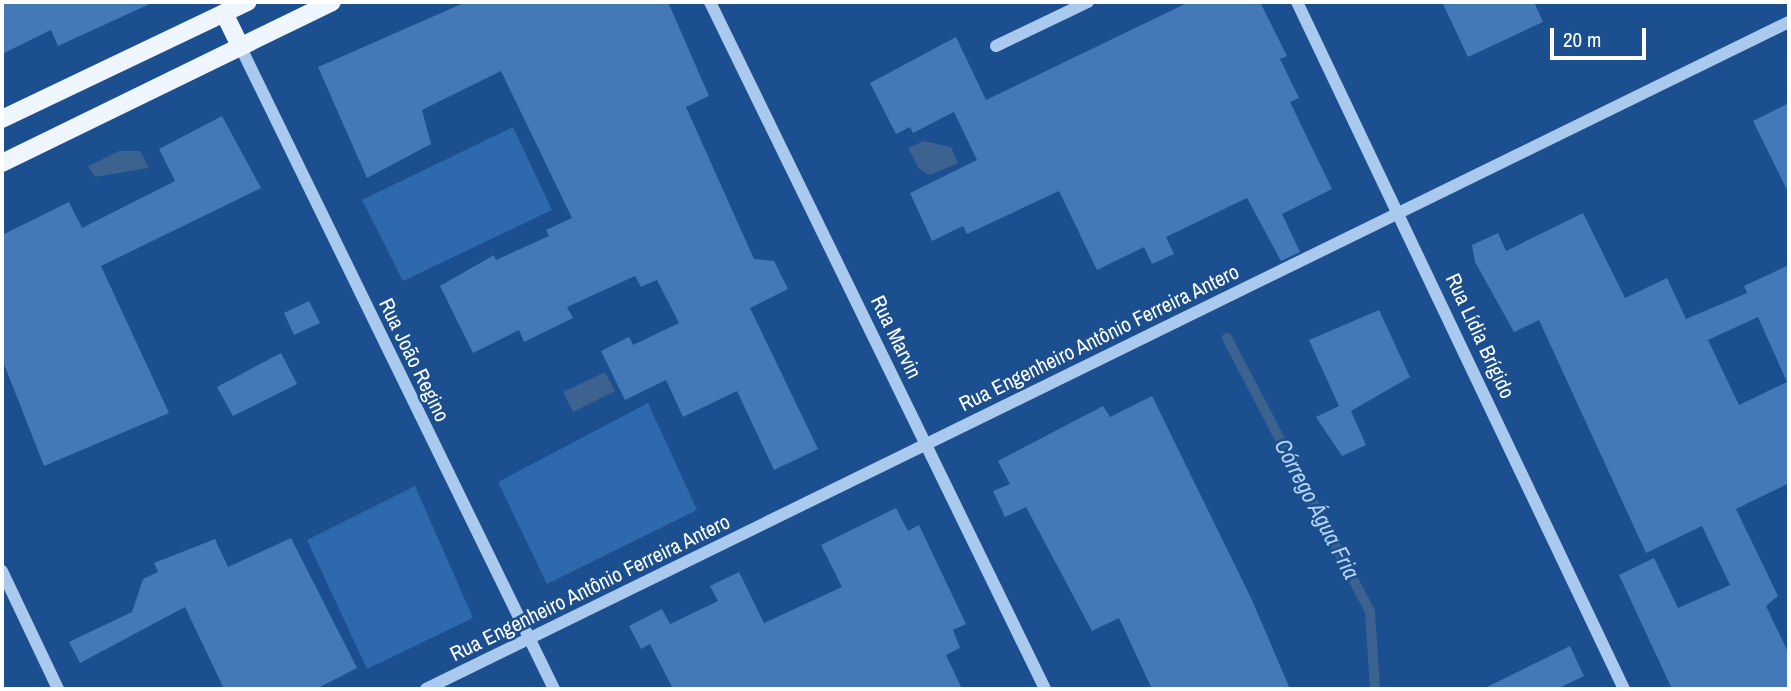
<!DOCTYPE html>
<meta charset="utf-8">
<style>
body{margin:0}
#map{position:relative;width:1791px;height:691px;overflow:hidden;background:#1b4f8f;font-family:"Archivo Narrow",sans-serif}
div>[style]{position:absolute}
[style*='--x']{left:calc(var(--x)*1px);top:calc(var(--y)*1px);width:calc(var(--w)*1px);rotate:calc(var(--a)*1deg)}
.green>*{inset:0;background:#2e69ad}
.water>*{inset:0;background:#3c6290}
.stream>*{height:10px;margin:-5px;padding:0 5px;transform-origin:5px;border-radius:5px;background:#3c6290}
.building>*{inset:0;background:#4478b7}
.minor>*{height:12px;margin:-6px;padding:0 6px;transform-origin:6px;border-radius:6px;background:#a9c9ee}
.major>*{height:18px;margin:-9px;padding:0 9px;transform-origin:9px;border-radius:9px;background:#f0f6ff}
span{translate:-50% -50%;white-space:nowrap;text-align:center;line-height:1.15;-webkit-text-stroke:5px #1b4f8f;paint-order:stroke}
.street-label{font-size:21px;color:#fff}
.water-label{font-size:23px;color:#b5d3f5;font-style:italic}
.frame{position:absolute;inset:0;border:4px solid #fff;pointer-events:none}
.scale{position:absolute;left:1550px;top:28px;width:96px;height:32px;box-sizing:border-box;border:4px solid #fff;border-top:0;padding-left:9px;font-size:21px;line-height:24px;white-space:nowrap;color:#fff;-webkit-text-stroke:5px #1b4f8f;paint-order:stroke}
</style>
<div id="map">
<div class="green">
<div style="clip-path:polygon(513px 127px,552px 210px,403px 281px,362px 200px)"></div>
<div style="clip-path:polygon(648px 403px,697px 510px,547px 584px,498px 482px)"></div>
<div style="clip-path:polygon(415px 486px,473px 618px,367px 669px,307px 540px)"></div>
</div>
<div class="water">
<div style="clip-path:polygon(924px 141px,951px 147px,958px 163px,930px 175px,919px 169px,908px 148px)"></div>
<div style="clip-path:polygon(119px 151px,140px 151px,149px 168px,95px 177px,88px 166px)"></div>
<div style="clip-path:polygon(605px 372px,615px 391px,573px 412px,563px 392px)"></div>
</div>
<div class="stream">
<div style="--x:1227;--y:338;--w:309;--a:62.4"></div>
<div style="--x:1370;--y:612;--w:77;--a:86.3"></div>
</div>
<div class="building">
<div style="clip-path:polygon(2px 2px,154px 2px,58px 46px,51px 30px,2px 54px)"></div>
<div style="clip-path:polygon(466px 2px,668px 2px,709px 96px,686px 107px,754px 259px,774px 261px,788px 289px,750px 308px,818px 449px,774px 470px,737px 391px,683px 417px,666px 380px,625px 400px,601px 351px,629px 337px,633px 345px,679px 323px,657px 280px,641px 287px,635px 276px,567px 307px,573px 318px,524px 342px,519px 330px,473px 353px,440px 286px,494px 255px,496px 260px,549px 236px,546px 230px,572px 218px,501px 71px,422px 110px,431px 144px,367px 178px,318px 67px)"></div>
<div style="clip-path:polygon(1189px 2px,1260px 2px,1287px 56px,1280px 59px,1299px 98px,1290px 102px,1332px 189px,1282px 214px,1300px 252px,1281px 261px,1247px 198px,1166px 237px,1174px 254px,1152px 264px,1144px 247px,1097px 270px,1059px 191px,967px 234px,963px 226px,932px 241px,910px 193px,977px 160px,954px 112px,913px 133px,910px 127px,896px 134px,870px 83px,956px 37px,986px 100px)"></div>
<div style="clip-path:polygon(1442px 2px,1534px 2px,1543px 22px,1468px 57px)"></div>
<div style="clip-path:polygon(1789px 103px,1789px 194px,1753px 121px)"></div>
<div style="clip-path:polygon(222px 116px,261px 188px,101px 266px,169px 413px,44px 466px,2px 359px,2px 235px,69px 202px,82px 228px,175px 181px,159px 149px)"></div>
<div style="clip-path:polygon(evenodd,1583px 213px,1625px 298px,1667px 278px,1686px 319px,1747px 293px,1744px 286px,1789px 265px,1789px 483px,1736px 509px,1778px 596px,1766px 606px,1789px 654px,1789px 689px,1672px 689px,1619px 575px,1654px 558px,1678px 608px,1730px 585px,1702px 526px,1646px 553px,1539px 320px,1514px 332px,1475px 262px,1472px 245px,1498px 233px,1506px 251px,1583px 213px,1758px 317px,1787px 382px,1739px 405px,1708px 340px,1758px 317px)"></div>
<div style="clip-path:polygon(309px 301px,320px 323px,294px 335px,284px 313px)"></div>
<div style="clip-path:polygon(1379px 310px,1410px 377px,1351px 411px,1366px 445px,1342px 456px,1316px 417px,1339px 406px,1309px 340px)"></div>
<div style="clip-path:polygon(281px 353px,297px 384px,233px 416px,217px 387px)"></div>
<div style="clip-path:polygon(1152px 396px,1252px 600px,1290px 689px,1152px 689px,1119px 618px,1092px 631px,1026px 507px,1005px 517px,993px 491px,1010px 484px,998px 461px,1103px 406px,1110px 417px)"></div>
<div style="clip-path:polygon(896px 508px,908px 531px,919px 525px,966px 624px,953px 630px,960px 648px,946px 655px,962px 689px,673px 689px,650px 644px,641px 649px,629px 626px,662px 609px,670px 624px,718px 601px,710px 586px,739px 572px,764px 623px,842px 587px,821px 545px)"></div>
<div style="clip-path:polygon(291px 538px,357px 668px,316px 689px,224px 689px,185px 607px,80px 663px,69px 642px,132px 612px,143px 579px,158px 572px,154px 563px,215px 539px,228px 567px)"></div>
<div style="clip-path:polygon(1570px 646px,1584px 676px,1557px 689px,1483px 689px)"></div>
</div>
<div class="minor">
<div style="--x:710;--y:2;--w:764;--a:64"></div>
<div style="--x:1297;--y:2;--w:761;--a:64.55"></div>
<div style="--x:240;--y:46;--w:716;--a:63.97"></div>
<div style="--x:996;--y:46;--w:102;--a:-25.6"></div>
<div style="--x:2;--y:571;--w:131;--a:64.6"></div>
<div style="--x:426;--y:689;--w:1517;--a:-26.08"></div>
</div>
<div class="major">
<div style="--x:224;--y:13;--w:37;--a:64"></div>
<div style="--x:2;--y:119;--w:272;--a:-25.5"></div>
<div style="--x:2;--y:163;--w:367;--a:-26"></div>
</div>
<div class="street-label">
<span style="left:1480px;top:336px;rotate:65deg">Rua Lídia Brígido</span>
<span style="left:896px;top:337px;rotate:64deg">Rua Marvin</span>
<span style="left:1099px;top:338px;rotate:-26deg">Rua Engenheiro Antônio Ferreira Antero</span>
<span style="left:414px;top:360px;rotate:64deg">Rua João Regino</span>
<span style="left:590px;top:588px;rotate:-26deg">Rua Engenheiro Antônio Ferreira Antero</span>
</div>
<div class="water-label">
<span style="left:1317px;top:509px;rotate:62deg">Córrego Água Fria</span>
</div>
<div class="frame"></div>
<div class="scale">20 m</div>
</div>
